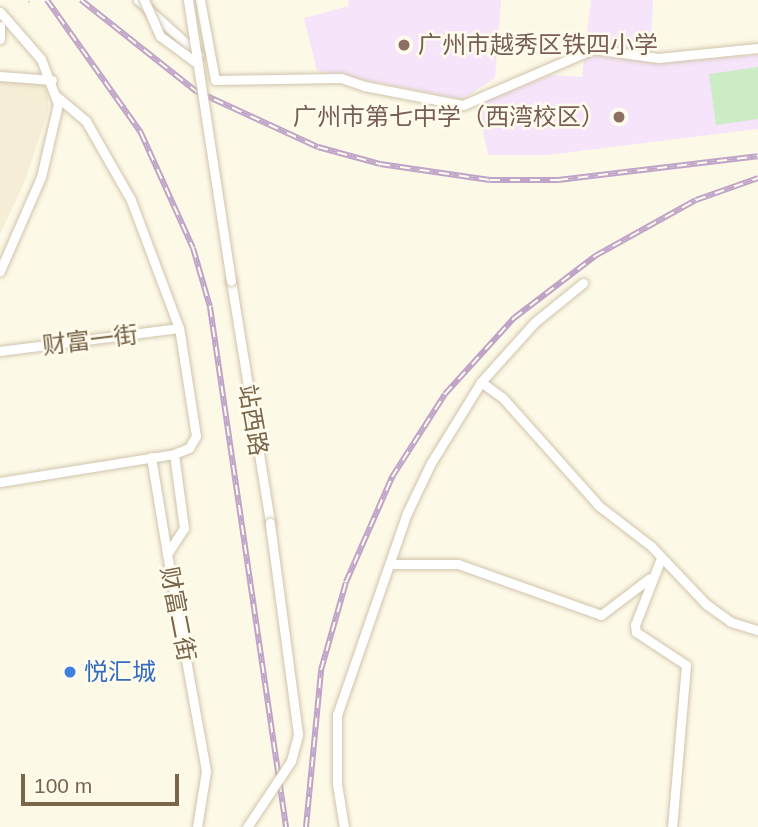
<!DOCTYPE html>
<meta charset="utf-8">
<style>
body{margin:0}
#map{position:relative;width:758px;height:827px;overflow:hidden;background:#fdf9e7;font-family:Helvetica,"Noto Sans SC",sans-serif}
div>[style]{position:absolute}
[style*='--x']{left:calc(var(--x)*1px);top:calc(var(--y)*1px);width:calc(var(--w)*1px);rotate:calc(var(--a)*1deg)}
.residential>*{inset:0;background:#f5edd5}
.education>*{inset:0;background:#f6e4fa}
.green>*{inset:0;background:#ccecc5}
.roads{filter:drop-shadow(0 0 2px #d0c4ac) drop-shadow(0 0 2px #d0c4ac)}
.street>*{height:9px;margin:-4.5px;padding:0 4.5px;transform-origin:4.5px;border-radius:4.5px;background:#fff}
.rail>*{height:6px;margin-top:-3px;transform-origin:0;background:repeating-linear-gradient(90deg,#fffcee 0 10px,#bfa4c8 0 20px);box-sizing:border-box;border-block:2px solid #bfa4c8}
.bridges{filter:drop-shadow(0 0 2px #d0c4ac) drop-shadow(0 0 2px #d0c4ac)}
.street-bridge>*{height:9px;margin:-4.5px;padding:0 4.5px;transform-origin:4.5px;border-radius:4.5px;background:#fff}
.dots>*{width:19px;height:19px;translate:-50% -50%;box-sizing:border-box;border:4px solid #fffcee;border-radius:50%}
span{translate:-50% -50%;white-space:nowrap;text-align:center;line-height:1.15;-webkit-text-stroke:5px #fffcee;paint-order:stroke}
.education-label{font-size:24px;color:#785e54}
.left{translate:0 -50%;text-align:left}
.right{translate:-100% -50%;text-align:right}
.street-label{font-size:24px;color:#78654a}
.shop-label{font-size:24px;color:#366cbe}
.scale{position:absolute;left:21px;top:774px;width:158px;height:32px;box-sizing:border-box;border:4px solid #78654a;border-top:0;padding-left:9px;font-size:21px;line-height:24px;white-space:nowrap;color:#78654a;-webkit-text-stroke:5px #fffcee;paint-order:stroke}
</style>
<div id="map">
<div class="residential">
<div style="clip-path:polygon(0 81px,43px 84px,48px 93px,48px 112px,24px 183px,0 234px)"></div>
</div>
<div class="education">
<div style="clip-path:polygon(348px 0,501px 0,495px 78px,462px 99px,317px 71px,304px 18px,349px 6px)"></div>
<div style="clip-path:polygon(591px 0,653px 0,650px 63px,758px 55px,758px 129px,548px 155px,488px 155px,477px 104px,551px 75px,582px 77px)"></div>
</div>
<div class="green">
<div style="clip-path:polygon(758px 67px,758px 119px,716px 125px,709px 74px)"></div>
</div>
<div class="roads">
<div class="street">
<div style="--x:138;--y:0;--w:82;--a:42"></div>
<div style="--x:200;--y:0;--w:81;--a:79.4"></div>
<div style="--x:215;--y:80;--w:126;--a:-0.9"></div>
<div style="--x:341;--y:78;--w:24;--a:19"></div>
<div style="--x:364;--y:86;--w:101;--a:10.9"></div>
<div style="--x:463;--y:105;--w:142;--a:-23.3"></div>
<div style="--x:593;--y:49;--w:66;--a:7.9"></div>
<div style="--x:658;--y:58;--w:100;--a:-5.7"></div>
<div style="--x:0;--y:12;--w:62;--a:48.9"></div>
<div style="--x:41;--y:59;--w:48;--a:69.3"></div>
<div style="--x:58;--y:104;--w:75;--a:103.1"></div>
<div style="--x:41;--y:177;--w:103;--a:113.6"></div>
<div style="--x:0;--y:26;--w:13;--a:90"></div>
<div style="--x:0;--y:76;--w:52;--a:4.4"></div>
<div style="--x:231;--y:281;--w:245;--a:80.8"></div>
<div style="--x:0;--y:351;--w:180;--a:-7.3"></div>
<div style="--x:481;--y:382;--w:26;--a:36"></div>
<div style="--x:502;--y:397;--w:146;--a:48.3"></div>
<div style="--x:599;--y:506;--w:66;--a:37.6"></div>
<div style="--x:651;--y:546;--w:80;--a:46.5"></div>
<div style="--x:706;--y:604;--w:31;--a:36"></div>
<div style="--x:731;--y:622;--w:28;--a:17"></div>
<div style="--x:174;--y:454;--w:75;--a:82.3"></div>
<div style="--x:184;--y:528;--w:31;--a:123"></div>
<div style="--x:167;--y:554;--w:220;--a:79.8"></div>
<div style="--x:206;--y:771;--w:57;--a:99.1"></div>
<div style="--x:151;--y:457;--w:98;--a:80.6"></div>
<div style="--x:0;--y:482;--w:176;--a:-9.1"></div>
<div style="--x:174;--y:454;--w:16;--a:-22"></div>
<div style="--x:189;--y:448;--w:14;--a:-60"></div>
<div style="--x:196;--y:436;--w:109;--a:-98.9"></div>
<div style="--x:179;--y:328;--w:137;--a:-110.6"></div>
<div style="--x:131;--y:200;--w:91;--a:-119.7"></div>
<div style="--x:86;--y:121;--w:39;--a:-140"></div>
<div style="--x:661;--y:558;--w:72;--a:111.2"></div>
<div style="--x:635;--y:625;--w:7;--a:82"></div>
<div style="--x:636;--y:632;--w:60;--a:33.4"></div>
<div style="--x:686;--y:665;--w:163;--a:94.9"></div>
<div style="--x:390;--y:564;--w:68;--a:0"></div>
<div style="--x:458;--y:564;--w:152;--a:19.6"></div>
<div style="--x:601;--y:615;--w:61;--a:-37.1"></div>
<div style="--x:344;--y:827;--w:44;--a:-99.2"></div>
<div style="--x:337;--y:784;--w:69;--a:-90"></div>
<div style="--x:337;--y:715;--w:214;--a:-70.9"></div>
<div style="--x:407;--y:513;--w:55;--a:-64.4"></div>
<div style="--x:431;--y:463;--w:95;--a:-58.3"></div>
<div style="--x:481;--y:382;--w:81;--a:-48"></div>
<div style="--x:535;--y:322;--w:62;--a:-39.1"></div>
</div>
</div>
<div class="rail">
<div style="--x:30;--y:0;--w:1;--a:45"></div>
<div style="--x:47;--y:0;--w:163;--a:54.7"></div>
<div style="--x:141;--y:133;--w:126;--a:65.7"></div>
<div style="--x:193;--y:248;--w:61;--a:73.9"></div>
<div style="--x:210;--y:307;--w:526;--a:81.68"></div>
<div style="--x:81;--y:0;--w:147;--a:38.4"></div>
<div style="--x:196;--y:91;--w:134;--a:24.7"></div>
<div style="--x:318;--y:147;--w:64;--a:15.3"></div>
<div style="--x:380;--y:164;--w:111;--a:8.3"></div>
<div style="--x:490;--y:180;--w:68;--a:0"></div>
<div style="--x:558;--y:180;--w:201;--a:-6.8"></div>
<div style="--x:306;--y:827;--w:158;--a:-84.5"></div>
<div style="--x:321;--y:670;--w:91;--a:-74.1"></div>
<div style="--x:346;--y:582;--w:115;--a:-66.3"></div>
<div style="--x:392;--y:477;--w:98;--a:-57.4"></div>
<div style="--x:445;--y:394;--w:103;--a:-47.8"></div>
<div style="--x:514;--y:318;--w:102;--a:-37.4"></div>
<div style="--x:595;--y:256;--w:115;--a:-29"></div>
<div style="--x:696;--y:200;--w:66;--a:-19.5"></div>
</div>
<div class="bridges">
<div class="street-bridge">
<div style="--x:144;--y:0;--w:39;--a:66"></div>
<div style="--x:160;--y:36;--w:47;--a:36.4"></div>
<div style="--x:188;--y:0;--w:284;--a:81.3"></div>
<div style="--x:247;--y:827;--w:79;--a:-56.3"></div>
<div style="--x:291;--y:761;--w:28;--a:-75"></div>
<div style="--x:298;--y:734;--w:213;--a:-97.6"></div>
</div>
</div>
<div class="dots">
<div style="left:404px;top:45px;background:#8d6e63"></div>
<div style="left:619px;top:117px;background:#8d6e63"></div>
<div style="left:70px;top:672px;background:#3f7fe0"></div>
</div>
<div class="education-label">
<span class="left" style="left:418px;top:45px">广州市越秀区铁四小学</span>
<span class="right" style="left:605px;top:117px">广州市第七中学（西湾校区）</span>
</div>
<div class="street-label">
<span style="left:90px;top:340px;rotate:-7deg">财富一街</span>
<span style="left:253px;top:420px;rotate:80deg">站西路</span>
<span style="left:178px;top:614px;rotate:79deg">财富二街</span>
</div>
<div class="shop-label">
<span class="left" style="left:84px;top:672px">悦汇城</span>
</div>
<div class="scale">100 m</div>
</div>
